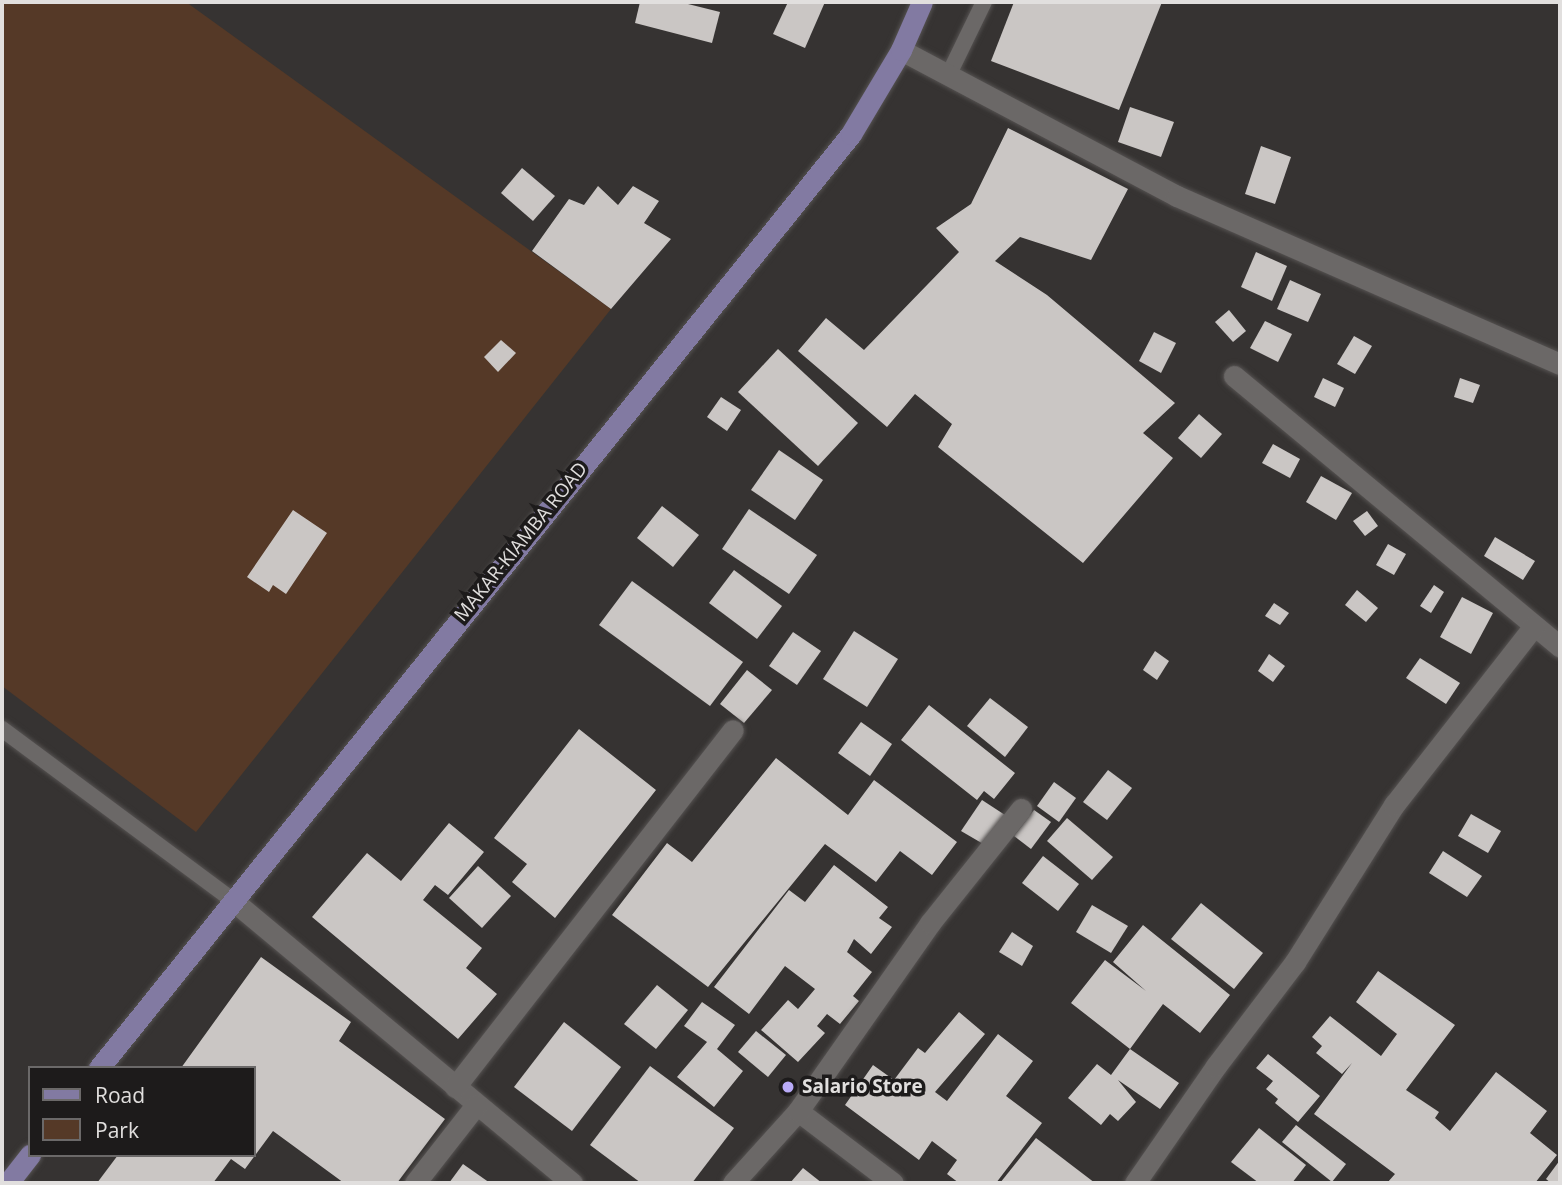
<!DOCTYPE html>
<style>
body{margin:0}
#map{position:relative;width:1562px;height:1185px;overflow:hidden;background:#363332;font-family:"Open Sans",sans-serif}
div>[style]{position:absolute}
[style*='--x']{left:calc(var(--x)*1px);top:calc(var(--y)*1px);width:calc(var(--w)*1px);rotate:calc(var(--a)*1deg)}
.green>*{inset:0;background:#553927}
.building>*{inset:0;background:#cac6c4}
.roads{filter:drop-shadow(0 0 2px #555251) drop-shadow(0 0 2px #555251)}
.lane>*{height:16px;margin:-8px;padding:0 8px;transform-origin:8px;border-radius:8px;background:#6b6867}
.street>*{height:21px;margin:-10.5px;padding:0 10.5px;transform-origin:10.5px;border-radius:10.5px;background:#6b6867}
.primary>*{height:21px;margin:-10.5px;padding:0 10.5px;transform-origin:10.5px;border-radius:10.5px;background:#827aa2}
.dots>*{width:19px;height:19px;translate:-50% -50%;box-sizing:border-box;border:4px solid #1d1b1b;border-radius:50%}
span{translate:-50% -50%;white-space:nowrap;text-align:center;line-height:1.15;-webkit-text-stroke:7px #1d1b1b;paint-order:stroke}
.street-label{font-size:19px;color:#e1dfde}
.poi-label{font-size:19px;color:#e1dfde;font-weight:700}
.left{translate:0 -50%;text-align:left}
.frame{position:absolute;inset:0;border:4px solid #e1dfde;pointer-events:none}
.legend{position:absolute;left:28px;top:1066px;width:228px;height:91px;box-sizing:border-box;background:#1d1b1b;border:2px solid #6b6969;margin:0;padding:9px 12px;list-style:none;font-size:21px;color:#e1dfde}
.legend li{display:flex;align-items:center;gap:14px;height:35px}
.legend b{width:35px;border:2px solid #6b6969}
</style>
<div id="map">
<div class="green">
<div style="clip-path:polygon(2px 2px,186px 2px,611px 309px,196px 832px,2px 686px)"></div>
</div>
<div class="building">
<div style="clip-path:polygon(640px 2px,680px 2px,720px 12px,712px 43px,635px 23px)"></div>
<div style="clip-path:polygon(788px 2px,825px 2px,805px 48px,773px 34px)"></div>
<div style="clip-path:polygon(1014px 2px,1162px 2px,1119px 110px,991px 61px)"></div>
<div style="clip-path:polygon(1130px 107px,1174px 122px,1161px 157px,1118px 142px)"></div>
<div style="clip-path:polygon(1008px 128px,1128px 189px,1091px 260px,1020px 237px,995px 261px,1047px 295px,1175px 403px,1143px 433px,1173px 458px,1083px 563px,938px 447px,952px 424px,915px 394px,887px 427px,798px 351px,826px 318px,864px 350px,959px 252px,936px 228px,971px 204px)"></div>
<div style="clip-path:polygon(1261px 146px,1291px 157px,1275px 204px,1245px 194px)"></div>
<div style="clip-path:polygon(522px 168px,555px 196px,533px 221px,501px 193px)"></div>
<div style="clip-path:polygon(598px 186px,618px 205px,633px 186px,659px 201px,644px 223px,671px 239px,611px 309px,532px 251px,569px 199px,584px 205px)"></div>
<div style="clip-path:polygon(1256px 252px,1287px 266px,1272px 301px,1241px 287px)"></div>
<div style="clip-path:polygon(1290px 280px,1321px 294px,1308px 322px,1277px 309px)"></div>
<div style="clip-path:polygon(1229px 310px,1246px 331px,1233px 342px,1215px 322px)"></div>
<div style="clip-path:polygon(1265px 321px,1292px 334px,1278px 362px,1250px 348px)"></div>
<div style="clip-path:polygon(1154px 332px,1176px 343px,1161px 373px,1139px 361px)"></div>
<div style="clip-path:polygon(1354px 336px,1372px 346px,1355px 374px,1337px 364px)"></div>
<div style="clip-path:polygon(501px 340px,516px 353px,498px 372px,484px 357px)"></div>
<div style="clip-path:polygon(778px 349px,858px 423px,818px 466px,738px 392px)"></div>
<div style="clip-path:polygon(1323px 378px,1344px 388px,1335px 407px,1314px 397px)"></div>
<div style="clip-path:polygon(1460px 378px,1480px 385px,1473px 403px,1454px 397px)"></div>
<div style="clip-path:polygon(721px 397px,741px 410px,727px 431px,707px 417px)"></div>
<div style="clip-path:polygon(1199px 414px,1222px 434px,1201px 458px,1178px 438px)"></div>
<div style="clip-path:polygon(1273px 444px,1300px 459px,1290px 478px,1262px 463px)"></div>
<div style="clip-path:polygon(779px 450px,823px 480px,795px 520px,751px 490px)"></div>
<div style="clip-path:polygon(1321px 476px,1352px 493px,1336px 520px,1306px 502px)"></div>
<div style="clip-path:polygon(662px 506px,699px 535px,673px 567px,637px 538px)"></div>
<div style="clip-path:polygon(749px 509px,817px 555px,789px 594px,722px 549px)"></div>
<div style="clip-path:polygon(293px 510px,327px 533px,286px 594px,273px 585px,269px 592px,247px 577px)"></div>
<div style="clip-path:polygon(1367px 511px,1378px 526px,1365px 536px,1353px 521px)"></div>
<div style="clip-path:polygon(1495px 537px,1535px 561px,1523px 580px,1484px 556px)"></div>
<div style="clip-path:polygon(1388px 544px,1406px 554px,1394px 575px,1376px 565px)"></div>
<div style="clip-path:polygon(734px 570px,782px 606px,757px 639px,709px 603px)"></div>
<div style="clip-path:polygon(632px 581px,743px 662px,710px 706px,599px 625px)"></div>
<div style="clip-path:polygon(1434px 585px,1444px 592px,1431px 613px,1420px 606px)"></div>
<div style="clip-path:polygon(1357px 590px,1378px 608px,1366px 622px,1345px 605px)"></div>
<div style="clip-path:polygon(1462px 597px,1493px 613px,1471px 654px,1440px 637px)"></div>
<div style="clip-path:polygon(1274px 603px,1289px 613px,1280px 625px,1265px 616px)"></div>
<div style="clip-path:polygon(854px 631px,898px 659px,867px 707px,823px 679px)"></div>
<div style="clip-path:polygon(793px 632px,821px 651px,797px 685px,769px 666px)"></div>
<div style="clip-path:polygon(1155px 651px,1169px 661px,1157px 680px,1143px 670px)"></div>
<div style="clip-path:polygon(1269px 654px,1285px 666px,1273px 682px,1258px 671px)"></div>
<div style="clip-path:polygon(1420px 658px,1460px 683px,1446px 704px,1406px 678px)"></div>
<div style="clip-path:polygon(747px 670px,772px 690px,744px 723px,720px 704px)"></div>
<div style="clip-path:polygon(990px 698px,1028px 727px,1005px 757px,967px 726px)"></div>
<div style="clip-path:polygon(929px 705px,1015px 773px,994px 799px,984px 791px,977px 800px,901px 740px)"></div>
<div style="clip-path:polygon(861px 722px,892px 744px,870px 776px,838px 753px)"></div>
<div style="clip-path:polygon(579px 729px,656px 790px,555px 918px,512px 882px,527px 864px,494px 838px)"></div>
<div style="clip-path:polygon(776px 758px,848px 815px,874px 780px,957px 842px,932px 875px,900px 851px,876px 882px,825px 844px,708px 987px,612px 915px,667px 843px,692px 862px)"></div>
<div style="clip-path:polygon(1108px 770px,1132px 788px,1107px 820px,1083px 802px)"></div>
<div style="clip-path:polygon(1054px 782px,1076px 798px,1059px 822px,1037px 806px)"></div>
<div style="clip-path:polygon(982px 800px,1005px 815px,985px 845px,961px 831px)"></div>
<div style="clip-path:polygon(1034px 810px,1051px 822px,1031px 849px,1014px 836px)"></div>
<div style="clip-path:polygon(1471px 814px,1501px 831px,1488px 853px,1458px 836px)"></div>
<div style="clip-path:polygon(1067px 818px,1113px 857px,1092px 880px,1047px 841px)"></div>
<div style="clip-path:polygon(449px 823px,484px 852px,448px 895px,435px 885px,423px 900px,482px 948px,466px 968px,497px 994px,458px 1039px,312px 917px,367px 853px,401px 881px)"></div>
<div style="clip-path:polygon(1443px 851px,1482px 876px,1467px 897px,1429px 873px)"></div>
<div style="clip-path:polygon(1043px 856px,1079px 884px,1058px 911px,1022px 883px)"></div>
<div style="clip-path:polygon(834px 865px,888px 907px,879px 918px,892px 927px,871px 954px,854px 939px,847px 952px,872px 972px,853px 996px,859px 1001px,840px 1024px,827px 1014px,817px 1026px,825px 1033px,798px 1062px,761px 1030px,788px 1000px,798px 1009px,815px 989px,785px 966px,749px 1014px,714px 987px,789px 890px,805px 902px)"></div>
<div style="clip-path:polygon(478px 866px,511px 896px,482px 928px,449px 898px)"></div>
<div style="clip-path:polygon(1201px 903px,1263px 953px,1234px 989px,1171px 939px)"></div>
<div style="clip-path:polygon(1092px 905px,1128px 926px,1111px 953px,1076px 932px)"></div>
<div style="clip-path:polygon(1143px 925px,1230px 995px,1200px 1033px,1163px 1004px,1130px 1049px,1071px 1003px,1105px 960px,1146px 991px,1113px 962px)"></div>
<div style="clip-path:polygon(1012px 932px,1033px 946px,1022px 966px,999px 952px)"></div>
<div style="clip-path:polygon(261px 957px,351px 1022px,339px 1041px,445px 1119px,397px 1183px,344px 1183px,273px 1131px,245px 1169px,231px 1159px,213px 1183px,97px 1183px,118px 1155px,254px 1155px,254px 1068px,181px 1068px)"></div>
<div style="clip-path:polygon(1378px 971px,1455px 1025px,1406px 1090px,1439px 1112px,1435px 1118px,1450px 1131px,1496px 1072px,1547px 1111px,1530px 1133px,1557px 1155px,1535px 1183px,1387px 1183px,1395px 1174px,1314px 1114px,1352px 1063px,1342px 1074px,1316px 1053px,1322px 1046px,1312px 1037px,1330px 1016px,1381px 1056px,1397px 1034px,1356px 1002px)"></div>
<div style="clip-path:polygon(657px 985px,688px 1010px,656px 1049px,624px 1024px)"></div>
<div style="clip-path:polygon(702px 1002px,735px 1025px,717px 1049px,743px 1071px,714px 1107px,677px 1077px,707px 1042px,684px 1026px)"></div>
<div style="clip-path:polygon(959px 1012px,985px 1034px,935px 1092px,947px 1101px,998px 1034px,1033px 1061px,1006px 1096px,1042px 1123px,996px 1183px,959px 1183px,947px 1174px,957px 1160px,932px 1141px,919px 1160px,845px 1105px,873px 1065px,894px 1080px,918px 1048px,925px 1053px)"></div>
<div style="clip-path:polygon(564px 1022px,621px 1067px,572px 1131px,514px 1087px)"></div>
<div style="clip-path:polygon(756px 1031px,786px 1055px,768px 1077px,738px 1052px)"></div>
<div style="clip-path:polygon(1130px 1049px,1179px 1083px,1160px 1109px,1118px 1080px,1136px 1102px,1118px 1121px,1110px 1114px,1101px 1125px,1068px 1098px,1097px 1064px,1111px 1075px)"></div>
<div style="clip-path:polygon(1268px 1054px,1320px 1096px,1298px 1122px,1275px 1103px,1278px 1099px,1266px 1089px,1273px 1081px,1256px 1068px)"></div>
<div style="clip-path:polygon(650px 1066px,734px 1128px,692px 1183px,641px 1183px,590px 1145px)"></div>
<div style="clip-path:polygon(1296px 1125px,1346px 1164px,1332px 1182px,1282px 1142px)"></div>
<div style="clip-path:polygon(1259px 1128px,1306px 1165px,1292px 1183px,1259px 1183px,1231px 1162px)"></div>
<div style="clip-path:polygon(1036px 1138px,1095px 1183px,1000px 1183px)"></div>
<div style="clip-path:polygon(1560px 1160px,1560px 1183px,1551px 1183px,1546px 1179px)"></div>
<div style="clip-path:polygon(463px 1164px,490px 1183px,449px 1183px)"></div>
<div style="clip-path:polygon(803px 1168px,822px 1183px,790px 1183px)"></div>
</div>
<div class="roads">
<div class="lane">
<div style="--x:948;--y:76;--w:82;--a:-64.1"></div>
<div style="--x:2;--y:729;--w:285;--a:36.6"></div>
</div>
<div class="street">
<div style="--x:901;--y:50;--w:312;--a:27.9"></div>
<div style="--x:1177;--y:196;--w:418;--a:23.7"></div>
<div style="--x:1234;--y:376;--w:424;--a:39.7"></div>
<div style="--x:231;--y:899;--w:444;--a:39.8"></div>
<div style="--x:455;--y:1087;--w:452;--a:-52.1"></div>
<div style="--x:798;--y:1111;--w:119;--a:37.2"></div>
<div style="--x:415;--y:1183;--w:99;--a:-52"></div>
<div style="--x:733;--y:1183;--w:97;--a:-47.9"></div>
<div style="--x:798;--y:1111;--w:230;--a:-54.9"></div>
<div style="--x:930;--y:923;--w:146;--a:-51.4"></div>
<div style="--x:1135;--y:1183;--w:142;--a:-55.3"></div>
<div style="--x:1216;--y:1066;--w:131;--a:-52.8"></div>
<div style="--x:1295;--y:962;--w:186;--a:-57.8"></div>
<div style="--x:1394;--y:805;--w:227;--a:-52"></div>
</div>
<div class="primary">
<div style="--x:99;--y:1068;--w:1199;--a:-51.16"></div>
<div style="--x:851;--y:134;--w:98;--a:-59.2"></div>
<div style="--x:901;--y:50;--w:52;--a:-66.4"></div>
<div style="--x:8;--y:1183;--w:36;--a:-52"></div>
</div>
</div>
<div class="dots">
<div style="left:788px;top:1087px;background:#b9abf7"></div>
</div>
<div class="street-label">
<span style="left:521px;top:542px;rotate:-51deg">MAKAR-KIAMBA ROAD</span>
</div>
<div class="poi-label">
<span class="left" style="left:802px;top:1087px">Salario Store</span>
</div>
<div class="frame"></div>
<ul class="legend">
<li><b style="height:9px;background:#827aa2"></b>Road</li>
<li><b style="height:19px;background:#553927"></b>Park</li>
</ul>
</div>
